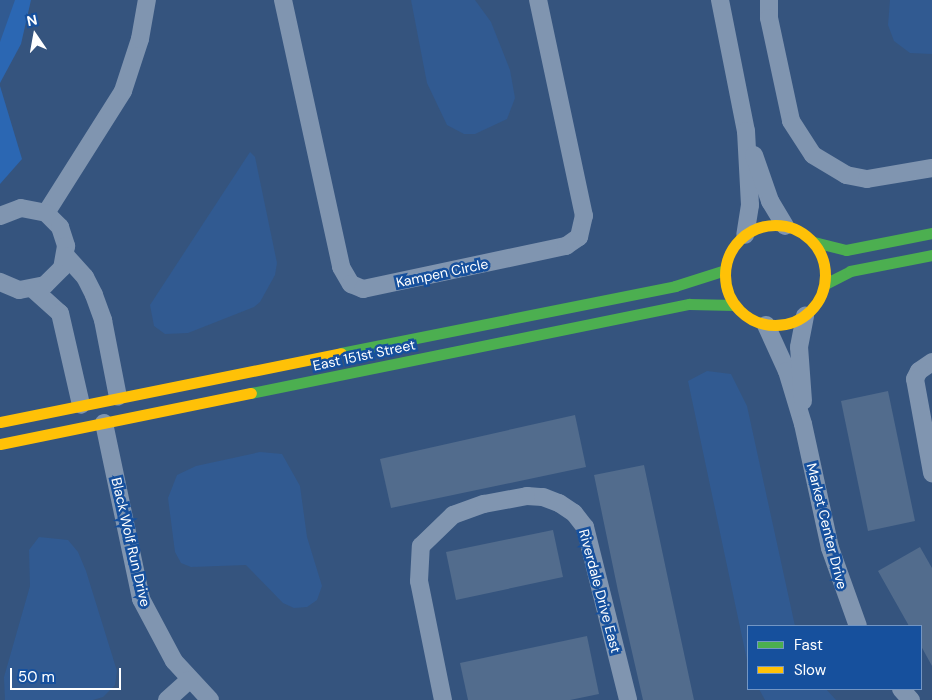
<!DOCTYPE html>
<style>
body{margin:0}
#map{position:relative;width:932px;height:700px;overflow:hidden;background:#35547e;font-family:"DM Sans",sans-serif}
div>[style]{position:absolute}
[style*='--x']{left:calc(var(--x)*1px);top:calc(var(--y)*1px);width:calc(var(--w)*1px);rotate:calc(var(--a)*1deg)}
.green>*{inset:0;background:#2b67b3}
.water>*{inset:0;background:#315a91}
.building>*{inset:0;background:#526c8d}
.street>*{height:18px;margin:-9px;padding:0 9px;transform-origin:9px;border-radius:9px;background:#8095b0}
.fast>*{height:11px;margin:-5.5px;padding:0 5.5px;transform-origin:5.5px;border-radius:5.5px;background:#4caf50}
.slow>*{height:11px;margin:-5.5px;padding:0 5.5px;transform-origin:5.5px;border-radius:5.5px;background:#ffc107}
.slow>.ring{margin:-5.5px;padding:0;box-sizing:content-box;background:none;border:11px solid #ffc107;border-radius:50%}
span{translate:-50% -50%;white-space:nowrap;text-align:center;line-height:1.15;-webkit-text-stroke:5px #16509d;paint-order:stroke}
.street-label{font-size:14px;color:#fff}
.legend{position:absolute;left:747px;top:625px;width:175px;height:65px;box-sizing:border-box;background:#16509d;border:1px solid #7396c4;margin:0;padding:6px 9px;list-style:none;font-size:15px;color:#fff}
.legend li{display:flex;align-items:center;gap:10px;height:25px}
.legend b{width:25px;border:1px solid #7396c4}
.north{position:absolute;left:10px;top:10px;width:50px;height:50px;-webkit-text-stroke:4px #16509d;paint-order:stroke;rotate:348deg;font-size:14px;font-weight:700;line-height:20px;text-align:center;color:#fff}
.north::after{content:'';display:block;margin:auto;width:18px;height:22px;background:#fff;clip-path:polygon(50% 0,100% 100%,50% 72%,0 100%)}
.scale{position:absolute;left:10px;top:668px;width:111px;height:22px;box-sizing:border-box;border:2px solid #fff;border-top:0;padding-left:6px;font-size:15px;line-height:18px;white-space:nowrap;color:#fff;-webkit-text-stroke:4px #16509d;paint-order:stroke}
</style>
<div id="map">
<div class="green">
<div style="clip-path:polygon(0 0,31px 0,21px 44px,0 83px)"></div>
<div style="clip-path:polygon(0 86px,22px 159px,0 184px)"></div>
</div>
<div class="water">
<div style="clip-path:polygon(0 0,15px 0,0 42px)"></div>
<div style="clip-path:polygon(411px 0,475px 0,491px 22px,510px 70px,515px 98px,507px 119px,475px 134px,464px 134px,447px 125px,427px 83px)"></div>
<div style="clip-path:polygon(890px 0,932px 0,932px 54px,910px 53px,894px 41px,888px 25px)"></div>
<div style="clip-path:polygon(250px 152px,255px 157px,277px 263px,275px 275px,260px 302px,254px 307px,188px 333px,165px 334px,154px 326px,150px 305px)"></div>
<div style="clip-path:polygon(707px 371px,731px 374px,747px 406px,795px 626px,748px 626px,748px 665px,688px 381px)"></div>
<div style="clip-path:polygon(260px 452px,282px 454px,300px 486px,307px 537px,322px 586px,317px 600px,307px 607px,294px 608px,283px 603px,246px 565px,191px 567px,181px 563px,175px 552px,168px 498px,177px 475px,196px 466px)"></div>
<div style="clip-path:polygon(39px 537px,68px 540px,78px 552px,86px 571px,117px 671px,115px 685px,103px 697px,93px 700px,5px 700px,4px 677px,30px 586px,29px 550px)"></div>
<div style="clip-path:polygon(759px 689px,826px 689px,836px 700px,765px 700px)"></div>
</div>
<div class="building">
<div style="clip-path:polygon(888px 391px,915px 521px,868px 531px,841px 401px)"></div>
<div style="clip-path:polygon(575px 415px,586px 467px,391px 508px,380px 459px)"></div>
<div style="clip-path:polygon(644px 465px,671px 593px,694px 700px,643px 700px,618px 591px,594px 475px)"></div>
<div style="clip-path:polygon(553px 530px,563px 577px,456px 600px,446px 552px)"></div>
<div style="clip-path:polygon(920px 547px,932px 568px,932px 666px,921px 646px,921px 626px,909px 626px,878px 571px)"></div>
<div style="clip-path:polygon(587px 636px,599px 694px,570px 700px,468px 700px,460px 663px)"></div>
</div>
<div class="street">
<div style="--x:283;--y:0;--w:273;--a:77.7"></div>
<div style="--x:341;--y:267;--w:20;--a:60"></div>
<div style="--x:351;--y:284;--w:13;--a:23"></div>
<div style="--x:363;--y:289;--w:208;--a:-12"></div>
<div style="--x:566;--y:246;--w:16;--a:-35"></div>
<div style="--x:579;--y:237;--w:22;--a:-77"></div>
<div style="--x:584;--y:216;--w:221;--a:-102"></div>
<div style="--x:720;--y:0;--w:134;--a:78.8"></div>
<div style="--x:746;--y:131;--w:74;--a:86.9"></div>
<div style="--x:750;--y:205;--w:30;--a:99"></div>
<div style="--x:769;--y:0;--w:18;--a:90"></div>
<div style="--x:769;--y:18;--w:105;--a:77.9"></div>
<div style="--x:791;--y:121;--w:40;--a:57.1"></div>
<div style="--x:813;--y:155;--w:39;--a:31"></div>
<div style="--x:846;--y:175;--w:21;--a:11"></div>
<div style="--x:867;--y:179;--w:66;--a:-9.6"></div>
<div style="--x:754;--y:155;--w:49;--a:70.8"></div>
<div style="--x:770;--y:201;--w:29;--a:59"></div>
<div style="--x:46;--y:213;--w:144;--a:-57.7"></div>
<div style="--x:123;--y:91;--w:55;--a:-71.9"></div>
<div style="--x:140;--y:39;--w:40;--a:-80"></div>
<div style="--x:0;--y:216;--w:22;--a:-21"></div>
<div style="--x:21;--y:208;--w:25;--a:11"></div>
<div style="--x:46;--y:213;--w:20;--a:45"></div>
<div style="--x:60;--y:227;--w:20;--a:72"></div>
<div style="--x:66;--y:246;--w:22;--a:100"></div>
<div style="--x:62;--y:268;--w:24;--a:135"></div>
<div style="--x:45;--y:285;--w:26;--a:169"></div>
<div style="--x:19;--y:290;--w:21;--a:-157"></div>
<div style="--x:66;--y:256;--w:28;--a:48"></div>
<div style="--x:85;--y:277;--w:20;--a:63"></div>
<div style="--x:94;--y:295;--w:27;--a:70"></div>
<div style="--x:103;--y:320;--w:78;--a:79"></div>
<div style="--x:33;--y:289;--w:36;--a:42"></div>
<div style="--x:60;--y:313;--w:94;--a:77.1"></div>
<div style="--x:766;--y:325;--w:51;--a:65.5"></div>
<div style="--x:787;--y:371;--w:55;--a:73.2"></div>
<div style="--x:803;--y:424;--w:127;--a:77.7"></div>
<div style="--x:830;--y:548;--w:83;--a:70.3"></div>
<div style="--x:932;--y:362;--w:16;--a:145"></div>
<div style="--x:919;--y:371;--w:9;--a:117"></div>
<div style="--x:915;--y:379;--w:96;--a:79.7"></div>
<div style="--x:803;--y:401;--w:54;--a:-94.2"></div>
<div style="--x:799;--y:347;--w:32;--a:-79"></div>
<div style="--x:104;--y:423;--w:180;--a:78.1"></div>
<div style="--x:141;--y:599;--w:70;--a:62"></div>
<div style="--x:174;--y:661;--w:53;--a:47.3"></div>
<div style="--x:901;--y:689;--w:15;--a:48"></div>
<div style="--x:167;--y:700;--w:30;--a:-42"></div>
<div style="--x:443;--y:700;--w:121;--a:-101.4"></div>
<div style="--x:419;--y:581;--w:35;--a:-87"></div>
<div style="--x:421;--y:546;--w:45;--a:-44.1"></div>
<div style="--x:453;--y:515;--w:33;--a:-20"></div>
<div style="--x:484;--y:504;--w:44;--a:-10.5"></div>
<div style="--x:527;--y:496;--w:16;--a:4"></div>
<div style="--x:543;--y:497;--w:17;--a:21"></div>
<div style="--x:559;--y:503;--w:18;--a:34"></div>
<div style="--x:574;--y:513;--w:18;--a:52"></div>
<div style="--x:585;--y:527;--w:178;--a:76"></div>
</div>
<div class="fast">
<div style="--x:814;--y:242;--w:33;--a:14"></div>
<div style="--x:846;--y:250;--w:88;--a:-11.2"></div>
<div style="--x:825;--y:284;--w:28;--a:-27"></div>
<div style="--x:850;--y:271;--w:84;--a:-11"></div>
<div style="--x:341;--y:353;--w:341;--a:-11.3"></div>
<div style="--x:675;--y:286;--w:52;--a:-17.7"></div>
<div style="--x:251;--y:393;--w:447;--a:-11.5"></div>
<div style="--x:689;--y:304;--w:46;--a:1.2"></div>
</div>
<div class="slow">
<div class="ring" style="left:725px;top:225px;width:89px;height:89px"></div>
<div style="--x:0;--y:422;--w:348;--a:-11.4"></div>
<div style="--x:0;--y:444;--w:256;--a:-11.5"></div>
</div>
<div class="street-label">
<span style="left:442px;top:273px;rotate:-12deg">Kampen Circle</span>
<span style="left:364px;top:355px;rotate:-12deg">East 151st Street</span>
<span style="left:827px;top:526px;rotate:76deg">Market Center Drive</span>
<span style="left:131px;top:542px;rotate:77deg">Black Wolf Run Drive</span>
<span style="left:600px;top:591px;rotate:75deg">Riverdale Drive East</span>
</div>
<ul class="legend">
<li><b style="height:6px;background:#4caf50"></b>Fast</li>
<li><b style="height:6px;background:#ffc107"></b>Slow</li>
</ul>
<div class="north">N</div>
<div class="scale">50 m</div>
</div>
